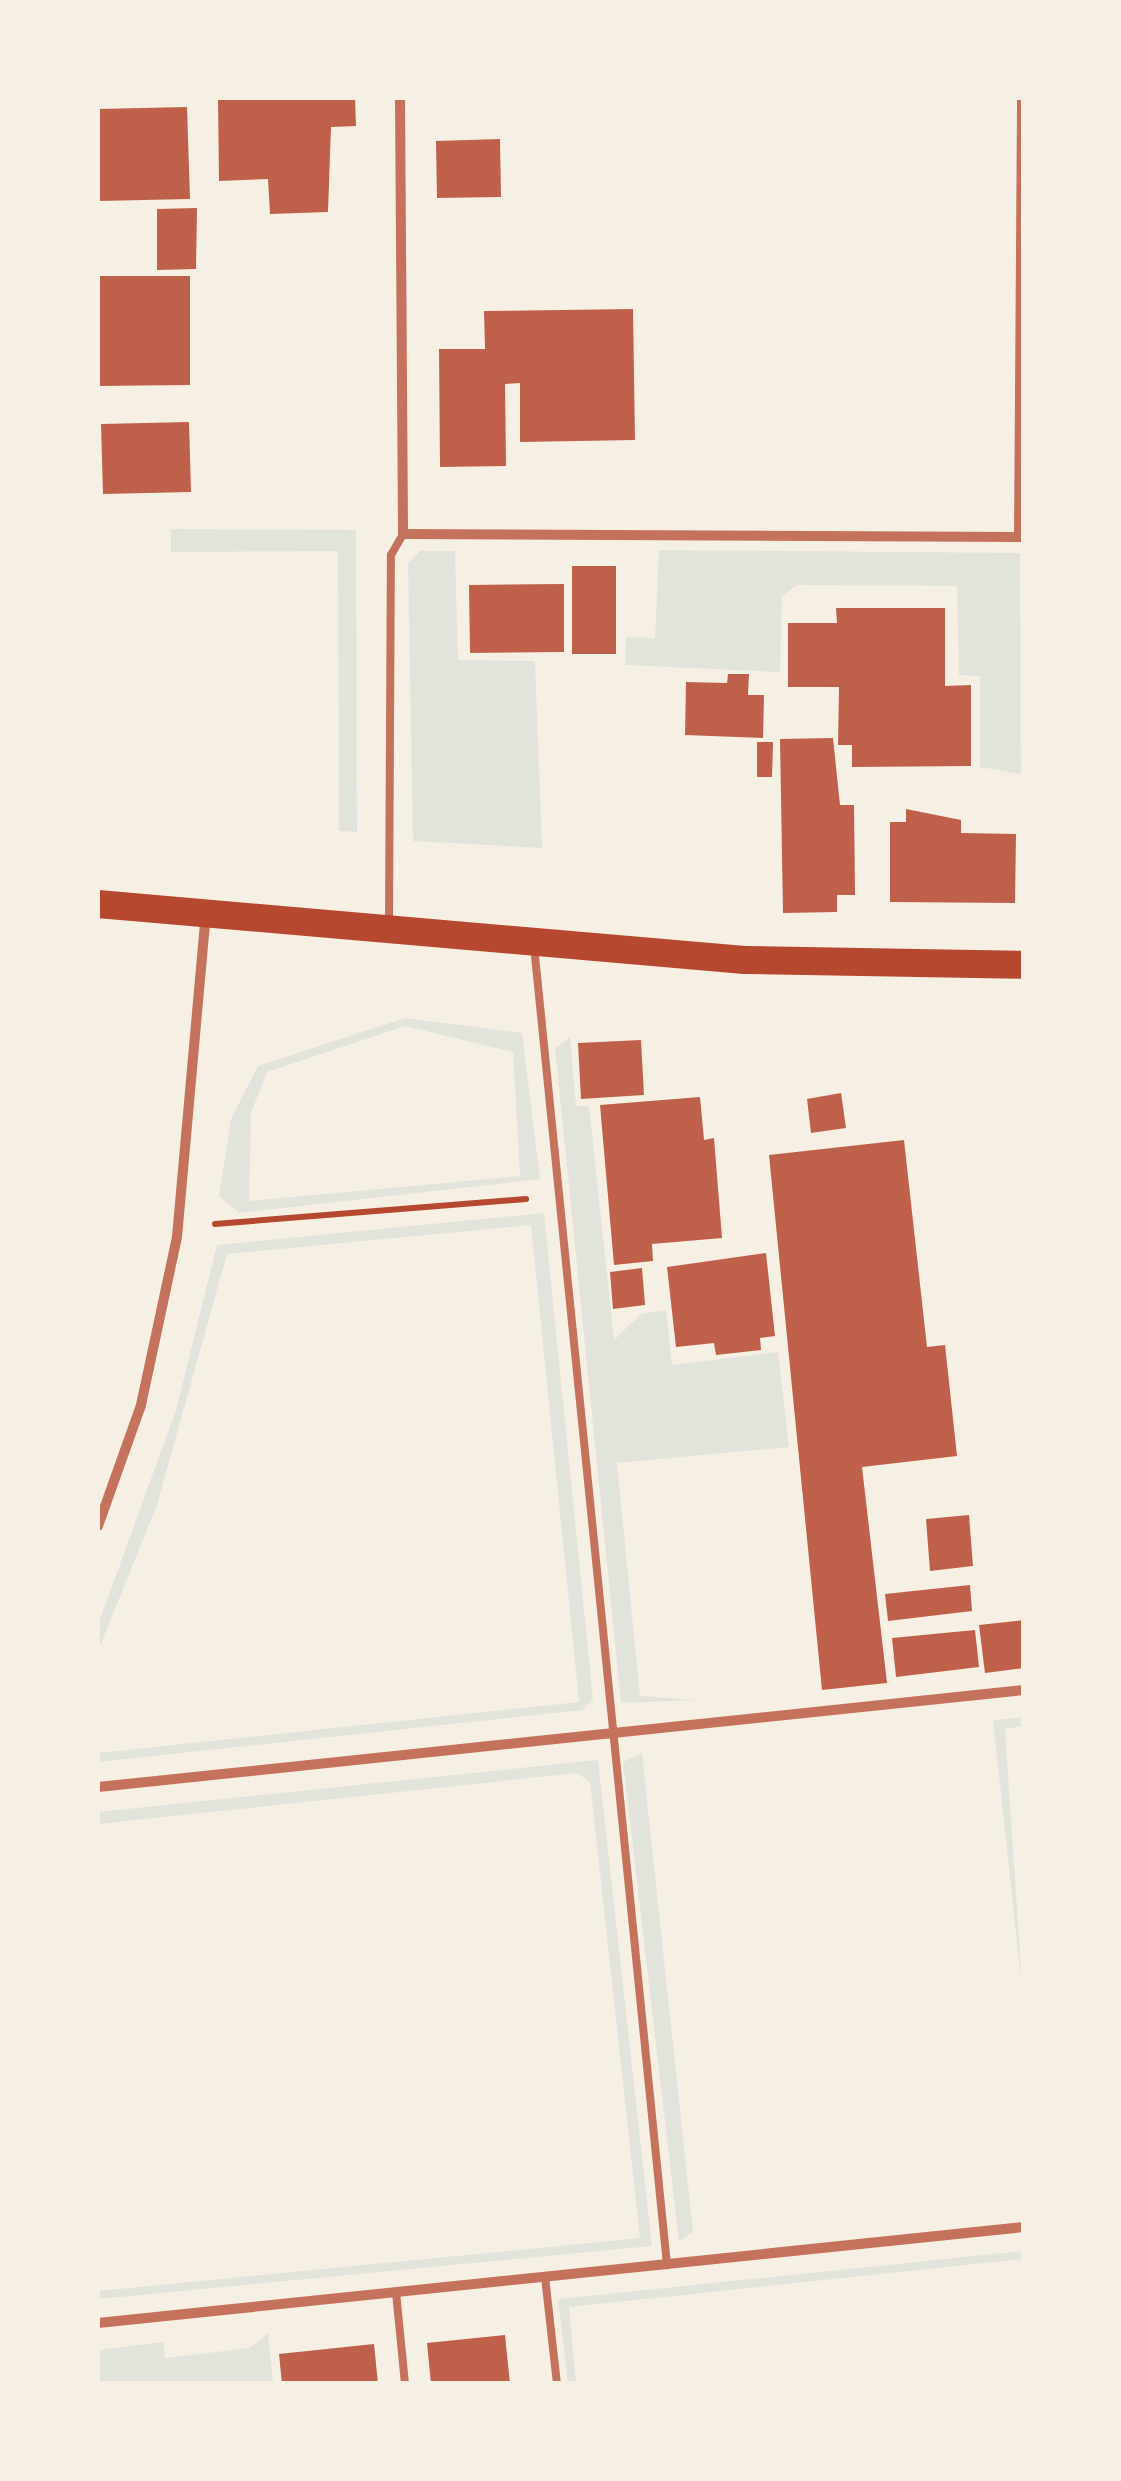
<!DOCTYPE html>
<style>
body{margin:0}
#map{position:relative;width:1121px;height:2481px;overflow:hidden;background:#f6efe4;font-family:Barlow,sans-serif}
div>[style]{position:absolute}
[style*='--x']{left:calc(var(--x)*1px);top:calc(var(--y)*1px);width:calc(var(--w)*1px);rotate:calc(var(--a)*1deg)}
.green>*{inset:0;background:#e2e4dc}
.building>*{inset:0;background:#bf614a}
.path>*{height:6px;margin:-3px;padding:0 3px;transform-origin:3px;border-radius:3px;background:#b5482f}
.service>*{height:8px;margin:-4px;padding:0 4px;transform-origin:4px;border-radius:4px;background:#c5725c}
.minor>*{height:10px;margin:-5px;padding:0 5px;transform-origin:5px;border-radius:5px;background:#c5725c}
.trunk>*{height:28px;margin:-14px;padding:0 14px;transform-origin:14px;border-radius:14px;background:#b5482f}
span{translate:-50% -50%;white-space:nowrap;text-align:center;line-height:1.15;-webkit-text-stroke:10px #f6efe4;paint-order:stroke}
.frame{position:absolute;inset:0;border:100px solid #f6efe4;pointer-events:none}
</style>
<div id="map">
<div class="green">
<div style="clip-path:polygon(171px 529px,356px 530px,357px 832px,339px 831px,338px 551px,171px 552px)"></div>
<div style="clip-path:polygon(659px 550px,1020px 553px,1021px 774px,980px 767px,980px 676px,959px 675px,957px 586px,797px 585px,782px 596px,780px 672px,625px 665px,626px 637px,655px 638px)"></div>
<div style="clip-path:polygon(420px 551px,455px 551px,458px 660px,535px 661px,542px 848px,413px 841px,408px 563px)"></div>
<div style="clip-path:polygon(evenodd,405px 1018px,522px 1033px,540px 1179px,239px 1213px,219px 1196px,231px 1119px,258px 1066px,405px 1018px,405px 1026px,513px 1052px,520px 1176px,249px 1201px,251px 1113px,267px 1072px,405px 1026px)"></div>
<div style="clip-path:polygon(570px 1037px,576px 1106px,589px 1106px,614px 1340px,641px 1314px,666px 1310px,672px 1365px,778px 1352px,789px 1447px,617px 1463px,640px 1696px,696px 1700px,621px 1703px,555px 1048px)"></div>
<div style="clip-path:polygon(544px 1213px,593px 1699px,582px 1710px,98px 1762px,98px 1753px,579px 1702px,531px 1225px,227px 1254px,157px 1505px,98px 1651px,98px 1625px,176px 1410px,217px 1245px)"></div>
<div style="clip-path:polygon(1023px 1717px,1023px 1726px,1005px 1729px,1023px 1998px,993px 1720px)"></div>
<div style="clip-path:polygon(642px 1753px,693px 2232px,679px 2242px,623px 1762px)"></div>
<div style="clip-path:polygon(598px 1760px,652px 2246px,98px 2299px,98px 2291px,640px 2238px,590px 1782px,577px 1773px,98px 1824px,98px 1812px)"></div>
<div style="clip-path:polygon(1023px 2251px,1023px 2259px,569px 2307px,576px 2383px,568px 2383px,558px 2299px)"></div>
<div style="clip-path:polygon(268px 2333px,273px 2383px,98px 2383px,98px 2350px,163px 2342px,165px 2358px,250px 2348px)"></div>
</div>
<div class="building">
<div style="clip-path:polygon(218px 98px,355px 98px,356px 126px,331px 127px,328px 212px,270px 214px,268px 179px,219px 181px)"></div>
<div style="clip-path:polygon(187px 107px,190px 199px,98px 201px,98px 109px)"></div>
<div style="clip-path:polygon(500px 139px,501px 197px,437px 198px,436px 141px)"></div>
<div style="clip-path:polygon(197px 208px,196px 269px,157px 270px,157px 209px)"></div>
<div style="clip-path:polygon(98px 276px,190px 276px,190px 385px,98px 386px)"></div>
<div style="clip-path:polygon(633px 309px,635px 440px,520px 442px,520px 383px,505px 384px,506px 466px,440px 467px,439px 349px,485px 349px,484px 311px)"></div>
<div style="clip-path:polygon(189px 422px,191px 492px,103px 494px,101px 424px)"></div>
<div style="clip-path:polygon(572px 566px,616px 566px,616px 654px,572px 654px)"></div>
<div style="clip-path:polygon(564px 584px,564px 652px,470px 653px,469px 585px)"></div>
<div style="clip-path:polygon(836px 608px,945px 608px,945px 686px,971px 685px,971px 766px,852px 767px,852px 745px,838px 745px,839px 687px,788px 687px,788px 623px,837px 623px)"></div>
<div style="clip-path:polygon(728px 674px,749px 674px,748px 695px,764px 695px,763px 738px,685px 735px,686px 682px,727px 683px)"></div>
<div style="clip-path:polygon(833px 738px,840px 805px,854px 805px,855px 895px,837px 895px,837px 912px,783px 913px,780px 739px)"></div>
<div style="clip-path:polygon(757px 742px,773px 742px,772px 777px,757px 777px)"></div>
<div style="clip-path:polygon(906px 809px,961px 820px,961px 833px,1016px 834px,1015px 903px,890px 902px,890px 822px,906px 822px)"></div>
<div style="clip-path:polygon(641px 1040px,644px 1095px,581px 1099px,578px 1043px)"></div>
<div style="clip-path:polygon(841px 1093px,846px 1128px,811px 1133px,807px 1099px)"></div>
<div style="clip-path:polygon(700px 1097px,704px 1140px,714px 1138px,722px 1238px,652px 1244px,653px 1261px,614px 1265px,600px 1105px)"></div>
<div style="clip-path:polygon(904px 1140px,927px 1347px,945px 1345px,957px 1456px,862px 1467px,887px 1683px,822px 1690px,769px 1155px)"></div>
<div style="clip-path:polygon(766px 1253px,775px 1336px,760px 1338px,761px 1350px,716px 1355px,714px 1343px,676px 1347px,667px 1267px)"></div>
<div style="clip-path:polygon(642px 1268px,645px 1305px,613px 1309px,610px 1272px)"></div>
<div style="clip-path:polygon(969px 1515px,973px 1566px,930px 1571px,926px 1519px)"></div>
<div style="clip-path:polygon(970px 1585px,972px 1611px,888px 1621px,885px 1594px)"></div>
<div style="clip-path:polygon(1024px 1620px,1024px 1668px,985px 1673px,979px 1625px)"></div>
<div style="clip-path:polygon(975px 1630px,979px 1667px,896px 1677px,892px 1638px)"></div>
<div style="clip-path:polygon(505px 2335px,510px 2384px,431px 2384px,427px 2343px)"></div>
<div style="clip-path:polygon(374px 2344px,378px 2384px,282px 2384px,279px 2354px)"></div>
</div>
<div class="path">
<div style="--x:215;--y:1224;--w:312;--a:-4.6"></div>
</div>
<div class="service">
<div style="--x:389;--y:921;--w:366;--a:-89.7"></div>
<div style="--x:391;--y:555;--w:24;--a:-60"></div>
<div style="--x:534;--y:946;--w:1326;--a:84.24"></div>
<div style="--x:545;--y:2277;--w:108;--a:83.6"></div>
<div style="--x:396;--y:2292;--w:92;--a:84.4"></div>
</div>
<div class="minor">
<div style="--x:400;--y:98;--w:436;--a:89.6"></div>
<div style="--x:403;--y:534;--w:621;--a:0.28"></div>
<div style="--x:1019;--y:537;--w:439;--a:-89.6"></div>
<div style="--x:98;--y:1526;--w:128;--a:-70.4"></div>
<div style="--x:141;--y:1405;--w:172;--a:-77.9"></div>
<div style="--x:177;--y:1237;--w:323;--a:-84.9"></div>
<div style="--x:98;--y:1787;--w:931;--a:-5.98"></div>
<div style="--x:98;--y:2323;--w:931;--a:-5.92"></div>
</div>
<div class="trunk">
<div style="--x:98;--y:904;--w:649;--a:4.95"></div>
<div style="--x:745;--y:960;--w:279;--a:1"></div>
</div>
<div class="frame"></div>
</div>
